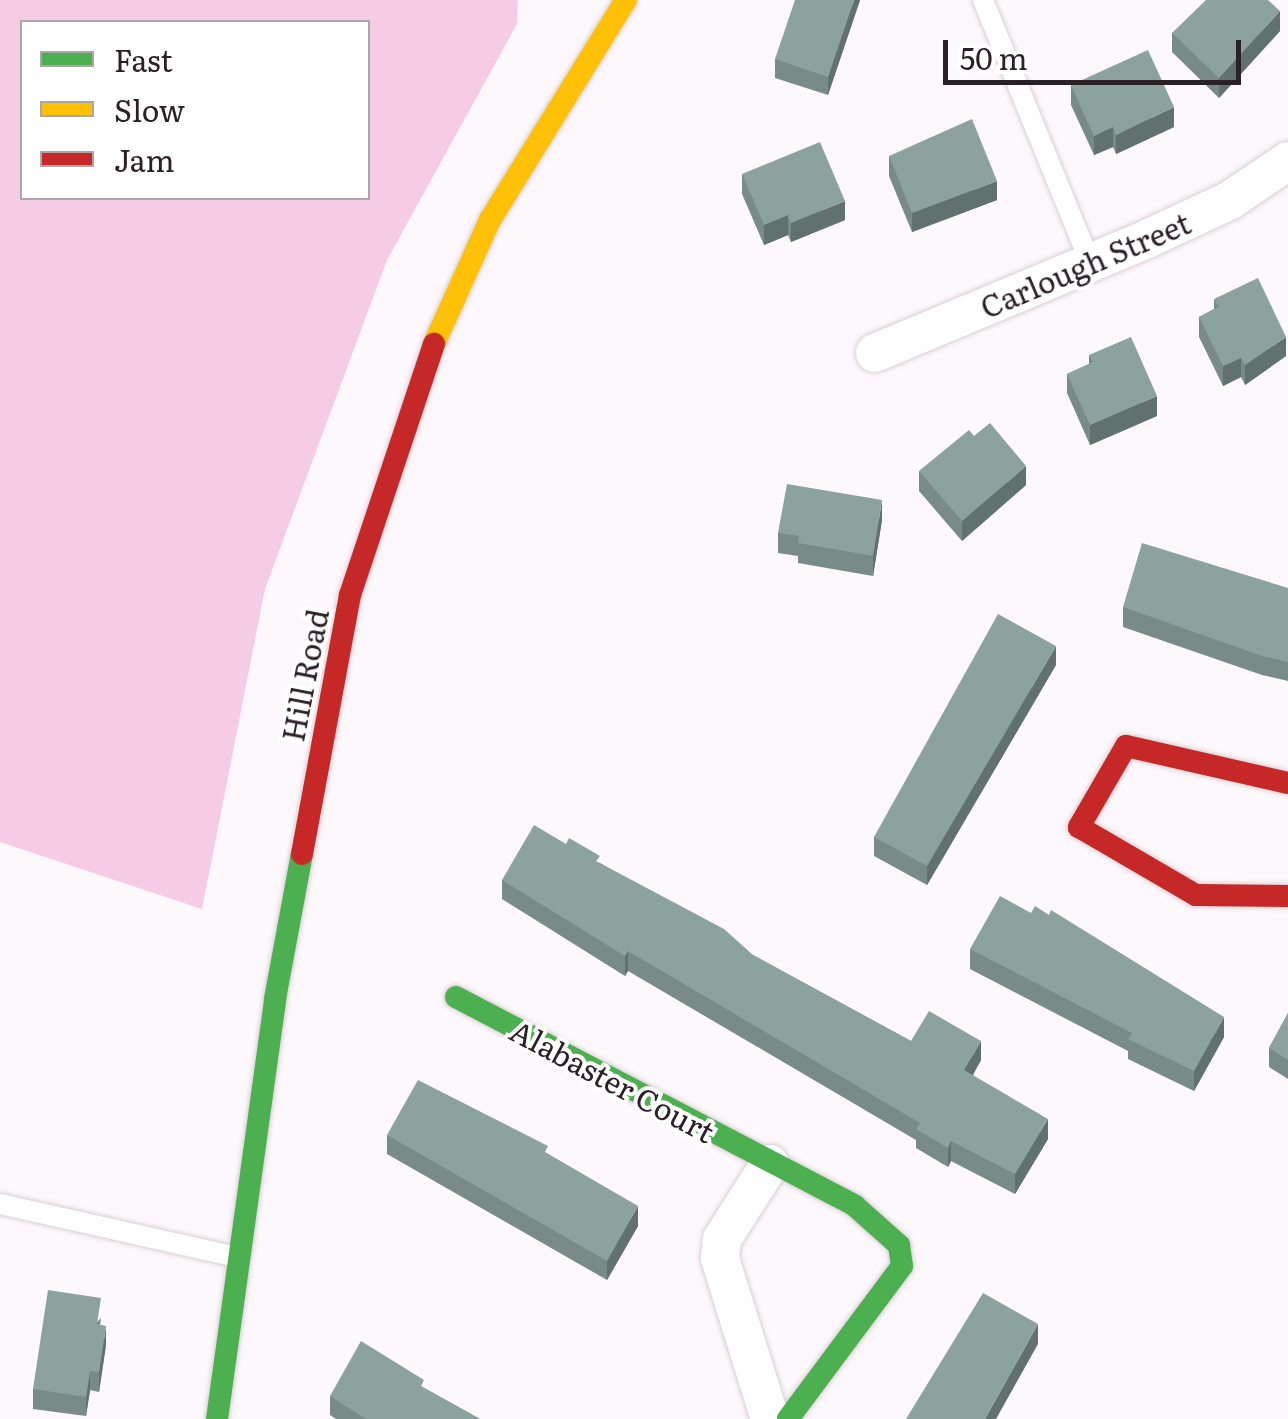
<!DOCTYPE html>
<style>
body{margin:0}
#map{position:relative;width:1288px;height:1419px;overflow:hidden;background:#fdf8fb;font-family:Literata,serif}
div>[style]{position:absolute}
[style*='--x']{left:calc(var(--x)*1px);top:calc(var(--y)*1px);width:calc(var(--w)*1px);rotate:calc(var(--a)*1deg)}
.forest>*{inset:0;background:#f5cbe6}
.roads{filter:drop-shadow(0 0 2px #d8cfd4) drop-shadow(0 0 2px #d8cfd4)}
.lane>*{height:20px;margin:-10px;padding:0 10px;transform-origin:10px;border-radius:10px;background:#fffefe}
.street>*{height:38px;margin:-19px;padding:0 19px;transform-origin:19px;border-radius:19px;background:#fffefe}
.fast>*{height:22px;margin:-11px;padding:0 11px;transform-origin:11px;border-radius:11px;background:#4caf50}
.slow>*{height:22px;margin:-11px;padding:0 11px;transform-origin:11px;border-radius:11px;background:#ffc107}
.jam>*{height:22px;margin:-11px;padding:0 11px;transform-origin:11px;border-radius:11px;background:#c62828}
.wall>*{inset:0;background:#788b89}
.shaded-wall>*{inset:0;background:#61716f}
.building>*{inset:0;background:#8ba29f}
span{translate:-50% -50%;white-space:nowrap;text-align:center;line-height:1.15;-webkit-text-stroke:8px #fff;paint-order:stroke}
.street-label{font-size:30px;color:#2c2027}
.legend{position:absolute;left:20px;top:20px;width:350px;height:180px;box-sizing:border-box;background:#fff;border:2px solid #aba6a9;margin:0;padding:12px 18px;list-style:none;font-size:30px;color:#2c2027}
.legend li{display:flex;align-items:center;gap:20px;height:50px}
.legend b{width:50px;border:2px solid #aba6a9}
.scale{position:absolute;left:943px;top:40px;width:298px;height:45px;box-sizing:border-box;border:5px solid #2c2027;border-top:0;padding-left:12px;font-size:30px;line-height:35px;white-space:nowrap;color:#2c2027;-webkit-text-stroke:8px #fff;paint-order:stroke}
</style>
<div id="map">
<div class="forest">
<div style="clip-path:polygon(evenodd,0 0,518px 0,517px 24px,387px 260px,265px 589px,202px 909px,0 842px,0 0,22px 22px,368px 22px,368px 198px,22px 198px,22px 22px)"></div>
</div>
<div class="roads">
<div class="lane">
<div style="--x:983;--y:0;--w:283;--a:67.8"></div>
<div style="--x:0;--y:1204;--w:243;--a:12.6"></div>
</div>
<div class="street">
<div style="--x:875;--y:353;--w:295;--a:-22.7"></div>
<div style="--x:1147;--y:239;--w:90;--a:-24.9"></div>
<div style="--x:1229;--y:201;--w:71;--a:-34.1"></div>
<div style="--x:770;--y:1419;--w:169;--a:-107.3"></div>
<div style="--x:720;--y:1258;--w:19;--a:-84"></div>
<div style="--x:722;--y:1239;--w:89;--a:-57.4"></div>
</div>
<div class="fast">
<div style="--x:456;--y:997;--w:450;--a:27.6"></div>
<div style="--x:855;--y:1206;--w:59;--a:41.6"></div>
<div style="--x:899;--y:1245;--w:21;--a:82"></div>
<div style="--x:902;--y:1266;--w:191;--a:126.7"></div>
<div style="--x:217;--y:1419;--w:424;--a:-82.1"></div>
<div style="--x:275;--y:999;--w:147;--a:-79.5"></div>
</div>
<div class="slow">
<div style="--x:434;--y:344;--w:136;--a:-65.7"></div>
<div style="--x:490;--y:220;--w:259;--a:-58.3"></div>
</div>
<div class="jam">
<div style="--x:1288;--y:783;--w:166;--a:-167.1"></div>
<div style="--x:1126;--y:746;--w:94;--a:120.1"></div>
<div style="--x:1079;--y:827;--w:135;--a:30.2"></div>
<div style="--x:1196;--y:895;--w:92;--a:0.6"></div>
<div style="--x:302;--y:854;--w:263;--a:-79.5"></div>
<div style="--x:350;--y:595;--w:265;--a:-71.5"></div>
</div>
</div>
<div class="wall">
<div style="clip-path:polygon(860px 0,828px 95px,775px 78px,775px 59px)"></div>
<div style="clip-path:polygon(1280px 31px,1219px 98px,1172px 52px,1172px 33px)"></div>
<div style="clip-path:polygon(1071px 85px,1174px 127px,1116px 154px,1113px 147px,1094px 155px,1071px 105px)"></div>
<div style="clip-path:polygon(889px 156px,997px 200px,912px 232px,889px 176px)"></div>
<div style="clip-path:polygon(742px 174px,845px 220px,791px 242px,788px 235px,764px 245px,742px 194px)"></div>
<div style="clip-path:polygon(1214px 299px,1286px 356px,1245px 385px,1241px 377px,1223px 386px,1199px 337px,1199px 317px,1214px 309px)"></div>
<div style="clip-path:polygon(1089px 355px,1157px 416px,1090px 445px,1067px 393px,1067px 374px,1089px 364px)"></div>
<div style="clip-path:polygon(919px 471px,1026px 485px,962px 541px,919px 491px)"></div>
<div style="clip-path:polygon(882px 520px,873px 576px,798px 563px,798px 556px,778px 553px,778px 533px)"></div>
<div style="clip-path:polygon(1288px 588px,1288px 681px,1262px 675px,1123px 627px,1123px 607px)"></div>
<div style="clip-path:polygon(1056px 665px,927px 885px,874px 856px,874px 837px)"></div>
<div style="clip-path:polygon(600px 863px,753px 955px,911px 1041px,981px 1060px,973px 1075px,1048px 1139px,1015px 1194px,951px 1161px,948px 1167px,916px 1148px,916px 1140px,628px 971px,625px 976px,502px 899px,502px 880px)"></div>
<div style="clip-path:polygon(970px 949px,1224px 1037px,1194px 1091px,1128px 1059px,1128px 1051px,970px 969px)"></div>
<div style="clip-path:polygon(1288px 1013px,1288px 1079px,1269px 1067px,1269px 1048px)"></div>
<div style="clip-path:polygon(387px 1135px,548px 1154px,638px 1226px,607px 1280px,387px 1154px)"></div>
<div style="clip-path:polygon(101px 1318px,100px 1325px,106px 1345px,99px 1392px,90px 1390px,86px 1416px,33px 1409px,33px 1389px)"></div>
<div style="clip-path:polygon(424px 1388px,480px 1419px,336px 1419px,330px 1415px,330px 1396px)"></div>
</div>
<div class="shaded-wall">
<div style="clip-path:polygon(854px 0,860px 0,828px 95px,828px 77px)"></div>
<div style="clip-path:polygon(1280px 11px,1280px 31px,1219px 98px,1219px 78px)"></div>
<div style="clip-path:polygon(1174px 107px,1174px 127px,1116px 154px,1116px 135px)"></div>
<div style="clip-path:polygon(1113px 127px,1113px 147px,1094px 155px,1094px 136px)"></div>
<div style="clip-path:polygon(997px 181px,997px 200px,912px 232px,912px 213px)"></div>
<div style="clip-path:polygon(845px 201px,845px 220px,791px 242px,791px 223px)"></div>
<div style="clip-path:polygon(788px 215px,788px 235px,764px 245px,764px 225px)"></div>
<div style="clip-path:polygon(1286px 337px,1286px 356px,1245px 385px,1245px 365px)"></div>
<div style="clip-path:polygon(1241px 358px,1241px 377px,1223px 386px,1223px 366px)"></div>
<div style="clip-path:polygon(1157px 396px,1157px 416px,1090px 445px,1090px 425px)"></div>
<div style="clip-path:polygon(1026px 466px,1026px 485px,962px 541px,962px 521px)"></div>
<div style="clip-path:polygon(882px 500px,882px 520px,873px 576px,873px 556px)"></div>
<div style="clip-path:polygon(1056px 646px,1056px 665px,927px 885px,927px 866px)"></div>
<div style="clip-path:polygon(628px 951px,628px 971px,625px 976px,625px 956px)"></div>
<div style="clip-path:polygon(1224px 1017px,1224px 1037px,1194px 1091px,1194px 1071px)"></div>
<div style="clip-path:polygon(981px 1041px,981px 1060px,964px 1090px,964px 1070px)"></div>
<div style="clip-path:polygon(1048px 1119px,1048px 1139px,1015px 1194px,1015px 1174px)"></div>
<div style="clip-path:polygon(951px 1141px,951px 1161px,948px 1167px,948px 1148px)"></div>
<div style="clip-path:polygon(638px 1206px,638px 1226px,607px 1280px,607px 1261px)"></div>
<div style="clip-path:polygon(1038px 1324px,1038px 1344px,996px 1419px,985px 1419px)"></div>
<div style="clip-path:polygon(106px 1326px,106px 1345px,99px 1392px,99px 1372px)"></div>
<div style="clip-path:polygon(90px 1371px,90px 1390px,86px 1416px,86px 1397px)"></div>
</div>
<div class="building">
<div style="clip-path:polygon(795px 0,854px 0,828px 77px,775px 59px)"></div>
<div style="clip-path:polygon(1206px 0,1268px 0,1280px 11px,1219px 78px,1172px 33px)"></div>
<div style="clip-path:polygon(1148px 50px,1174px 107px,1116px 135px,1113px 127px,1094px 136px,1071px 85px)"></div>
<div style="clip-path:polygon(972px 119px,997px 181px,912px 213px,889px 156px)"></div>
<div style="clip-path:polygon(820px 142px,845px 201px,791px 223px,788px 215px,764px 225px,742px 174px)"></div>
<div style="clip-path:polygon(1258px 278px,1286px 337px,1245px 365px,1241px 358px,1223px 366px,1199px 317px,1219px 307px,1214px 299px)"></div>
<div style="clip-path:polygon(1131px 337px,1157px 396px,1090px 425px,1067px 374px,1093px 362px,1089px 355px)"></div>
<div style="clip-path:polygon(990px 423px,1026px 466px,962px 521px,919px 471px,969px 430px,974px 436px)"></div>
<div style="clip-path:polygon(787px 484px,882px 500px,873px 556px,798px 543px,799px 536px,778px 533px)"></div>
<div style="clip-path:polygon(1142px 543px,1288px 588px,1288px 662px,1262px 656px,1123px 607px)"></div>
<div style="clip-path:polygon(998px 614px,1056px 646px,927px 866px,874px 837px)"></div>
<div style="clip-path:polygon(534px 825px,566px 844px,569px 838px,600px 856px,596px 861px,724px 929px,753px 955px,911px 1041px,929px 1011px,981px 1041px,964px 1070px,1048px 1119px,1015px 1174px,951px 1141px,948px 1148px,916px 1129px,920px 1123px,628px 951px,625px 956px,502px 880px)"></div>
<div style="clip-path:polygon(1000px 896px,1031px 913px,1035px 906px,1049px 915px,1051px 910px,1224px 1017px,1194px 1071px,1128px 1039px,1132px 1033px,970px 949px)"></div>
<div style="clip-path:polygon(1288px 1013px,1288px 1060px,1269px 1048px)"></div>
<div style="clip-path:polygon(418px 1080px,548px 1146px,545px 1152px,638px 1206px,607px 1261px,387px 1135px)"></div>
<div style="clip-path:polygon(48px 1290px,101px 1298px,97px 1324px,106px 1326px,99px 1372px,90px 1371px,86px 1397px,33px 1389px)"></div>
<div style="clip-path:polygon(983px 1293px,1038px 1324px,985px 1419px,906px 1419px)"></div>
<div style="clip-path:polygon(361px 1341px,424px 1380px,421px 1386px,480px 1419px,366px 1419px,330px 1396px)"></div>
</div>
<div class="street-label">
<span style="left:1085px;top:264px;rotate:-23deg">Carlough Street</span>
<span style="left:304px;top:675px;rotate:-79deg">Hill Road</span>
<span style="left:613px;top:1080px;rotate:28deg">Alabaster Court</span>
</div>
<ul class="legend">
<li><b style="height:12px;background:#4caf50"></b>Fast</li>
<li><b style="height:12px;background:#ffc107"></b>Slow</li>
<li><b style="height:12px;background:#c62828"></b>Jam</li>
</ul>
<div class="scale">50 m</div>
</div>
